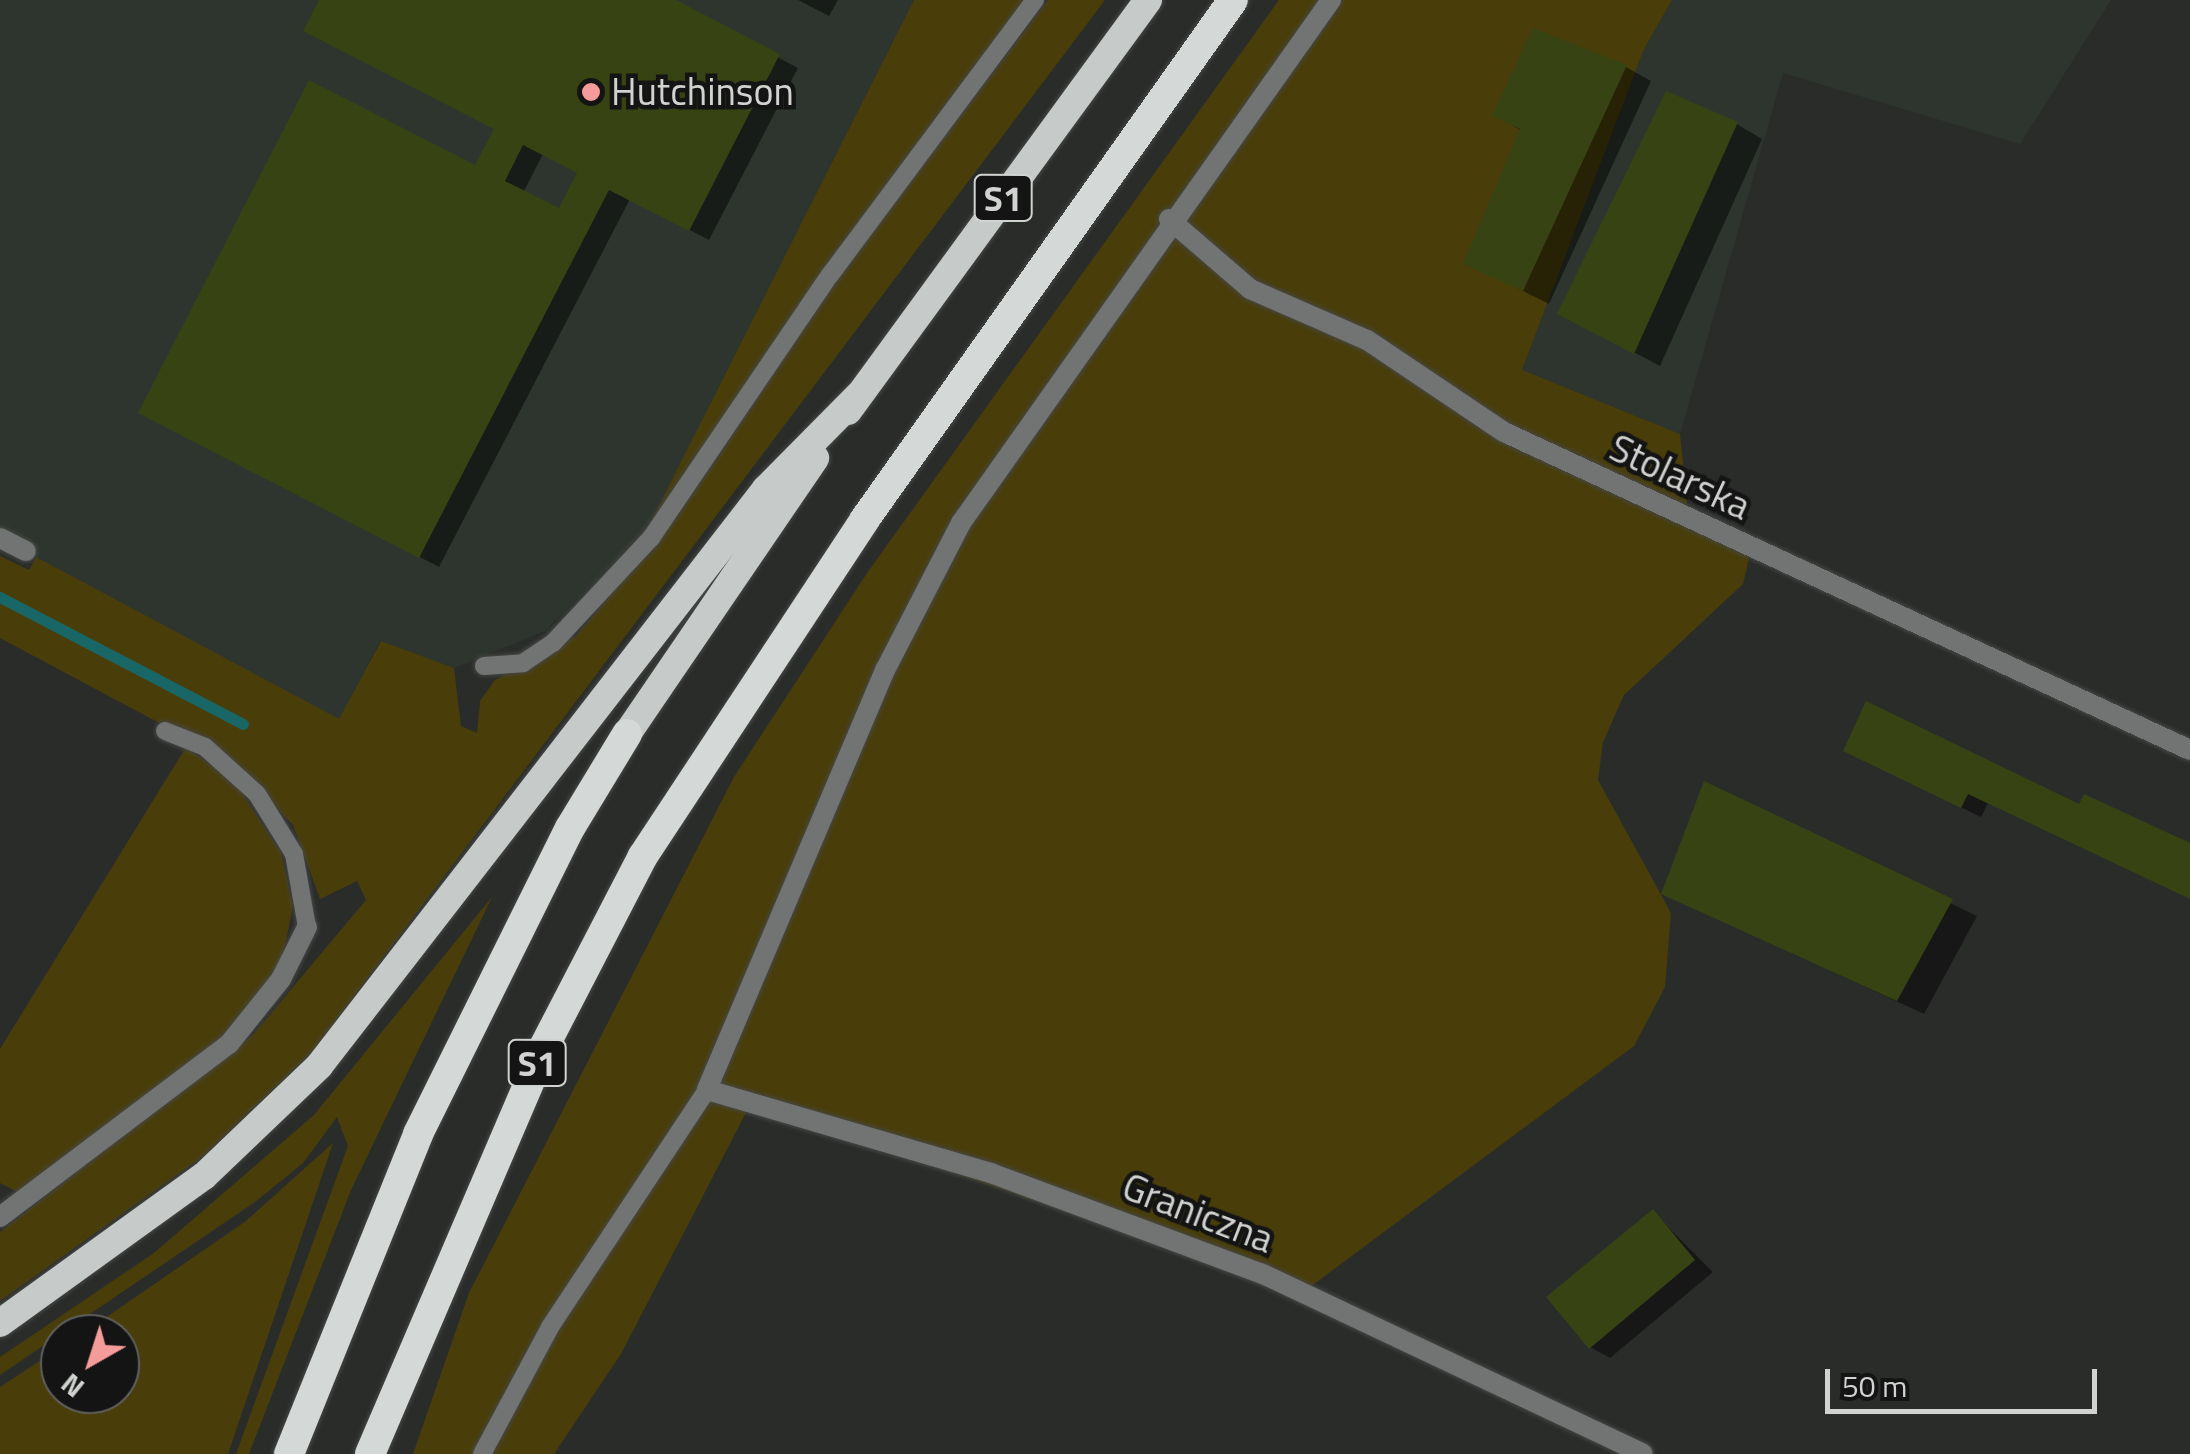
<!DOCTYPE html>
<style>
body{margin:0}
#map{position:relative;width:2190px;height:1454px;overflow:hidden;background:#2a2c2a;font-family:"Titillium Web",sans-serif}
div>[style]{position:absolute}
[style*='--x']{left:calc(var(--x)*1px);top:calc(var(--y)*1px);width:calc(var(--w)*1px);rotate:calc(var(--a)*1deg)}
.built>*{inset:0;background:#2e352e}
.green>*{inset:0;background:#493e0a}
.shadow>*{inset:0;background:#0007}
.stream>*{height:11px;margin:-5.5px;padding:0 5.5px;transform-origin:5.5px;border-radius:5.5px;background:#196667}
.building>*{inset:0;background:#374313}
.roads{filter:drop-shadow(0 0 2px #454745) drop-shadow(0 0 2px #454745)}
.service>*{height:18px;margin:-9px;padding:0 9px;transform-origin:9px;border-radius:9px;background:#727373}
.minor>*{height:20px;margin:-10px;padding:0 10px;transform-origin:10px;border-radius:10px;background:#727373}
.trunk>*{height:28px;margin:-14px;padding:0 14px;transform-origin:14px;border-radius:14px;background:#c6cac8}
.motorway>*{height:30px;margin:-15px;padding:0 15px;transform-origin:15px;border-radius:15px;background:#d4d8d6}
.dots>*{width:28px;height:28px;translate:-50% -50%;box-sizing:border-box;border:5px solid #131413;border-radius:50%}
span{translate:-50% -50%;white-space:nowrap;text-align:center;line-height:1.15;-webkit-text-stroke:9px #131413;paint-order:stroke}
.shield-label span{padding:2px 8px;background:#131413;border:2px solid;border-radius:8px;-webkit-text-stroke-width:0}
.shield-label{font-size:35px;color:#d1d3d1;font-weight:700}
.poi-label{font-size:38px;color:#d1d3d1}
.left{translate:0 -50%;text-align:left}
.street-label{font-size:38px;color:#d1d3d1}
.north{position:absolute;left:40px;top:1314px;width:100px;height:100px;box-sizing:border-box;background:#131413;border:2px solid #5f605f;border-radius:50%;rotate:219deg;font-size:28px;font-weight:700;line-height:40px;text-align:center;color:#d1d3d1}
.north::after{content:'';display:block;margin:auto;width:35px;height:45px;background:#f59b99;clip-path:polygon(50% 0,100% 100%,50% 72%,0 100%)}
.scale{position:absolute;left:1825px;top:1369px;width:272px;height:45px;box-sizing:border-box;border:5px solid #d1d3d1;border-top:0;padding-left:12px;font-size:30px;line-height:35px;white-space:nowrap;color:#d1d3d1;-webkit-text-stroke:8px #131413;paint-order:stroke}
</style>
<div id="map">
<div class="built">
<div style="clip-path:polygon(0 0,914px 0,648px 527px,545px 631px,454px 668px,380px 641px,339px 720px,0 538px)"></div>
<div style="clip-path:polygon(1672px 0,2111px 0,2020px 144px,1783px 73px,1680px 434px,1522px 370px,1644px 49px)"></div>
</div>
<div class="green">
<div style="clip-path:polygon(914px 0,1025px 0,648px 527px)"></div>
<div style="clip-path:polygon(1048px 0,1105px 0,311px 1053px,202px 1157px,0 1301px,0 1232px,252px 1036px,366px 900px,357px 881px,320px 899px,293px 825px,259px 789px,165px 726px,0 638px,0 600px,249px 726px,0 592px,0 556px,29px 570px,36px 557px,339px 719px,381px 641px,454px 668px,461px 726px,477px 733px,480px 701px,495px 680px,575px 637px,676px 518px,838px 278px)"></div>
<div style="clip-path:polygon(1279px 0,1672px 0,1644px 49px,1522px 370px,1680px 434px,1689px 521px,1751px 550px,1743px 584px,1624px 695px,1603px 742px,1598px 780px,1671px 913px,1665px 987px,1634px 1046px,1302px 1293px,751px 1103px,621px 1354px,554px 1454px,413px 1454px,469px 1293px,734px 777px,867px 573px)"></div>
<div style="clip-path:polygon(186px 747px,236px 784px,281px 853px,293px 906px,285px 946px,270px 986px,225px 1041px,21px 1194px,0 1183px,0 1049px)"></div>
<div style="clip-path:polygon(492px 897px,351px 1190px,249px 1454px,236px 1454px,348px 1146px,337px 1117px,303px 1163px,255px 1202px,0 1375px,0 1357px,154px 1253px,314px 1115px)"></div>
<div style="clip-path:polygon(333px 1143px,228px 1454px,0 1454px,0 1387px,60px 1348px,60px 1394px,120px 1394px,120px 1334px,82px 1334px,246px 1221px)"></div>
</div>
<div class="shadow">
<div style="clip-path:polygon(evenodd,321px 0,670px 0,798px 68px,709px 240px,630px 199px,439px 567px,161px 423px,476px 169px,497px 129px,321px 0,543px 154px,580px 173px,560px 212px,523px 193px,543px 154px)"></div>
<div style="clip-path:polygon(798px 0,838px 0,829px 16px)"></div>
<div style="clip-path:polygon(1626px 67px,1651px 81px,1549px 304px,1467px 263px,1522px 131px,1495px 115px)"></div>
<div style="clip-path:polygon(1737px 124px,1762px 139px,1660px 366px,1586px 327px)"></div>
<div style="clip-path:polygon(1865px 761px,2081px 807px,2190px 846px,2190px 898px,1988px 803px,1981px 817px)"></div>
<div style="clip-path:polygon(1705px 785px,1977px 916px,1924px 1014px,1664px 893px)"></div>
<div style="clip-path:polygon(1653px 1212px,1713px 1272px,1610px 1358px,1590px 1347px)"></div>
</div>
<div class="stream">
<div style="--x:0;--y:597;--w:274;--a:27.6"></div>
</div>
<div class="building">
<div style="clip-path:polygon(evenodd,319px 0,676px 0,780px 54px,689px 231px,609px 190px,419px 558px,138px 413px,309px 80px,475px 165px,494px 129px,303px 31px,319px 0,523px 145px,577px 173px,559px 208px,505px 181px,523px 145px)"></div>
<div style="clip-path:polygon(1533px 28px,1627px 65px,1523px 291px,1463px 264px,1520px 129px,1492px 116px)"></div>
<div style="clip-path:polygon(1666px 91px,1738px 122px,1634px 354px,1557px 314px)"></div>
<div style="clip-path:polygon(1866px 701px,2079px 804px,2084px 794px,2190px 843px,2190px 899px,1968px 794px,1961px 808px,1843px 751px)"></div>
<div style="clip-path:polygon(1704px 781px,1953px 899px,1897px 1001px,1661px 894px)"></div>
<div style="clip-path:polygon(1653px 1209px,1695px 1260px,1589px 1349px,1546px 1297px)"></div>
</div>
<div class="roads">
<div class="service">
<div style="--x:484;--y:666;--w:39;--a:-4"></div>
<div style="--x:523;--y:663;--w:36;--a:-34"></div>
<div style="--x:553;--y:643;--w:144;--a:-47"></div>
<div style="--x:651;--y:538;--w:318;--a:-55.8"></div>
<div style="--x:830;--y:275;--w:343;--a:-53.3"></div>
<div style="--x:165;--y:731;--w:43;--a:21.8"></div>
<div style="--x:205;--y:747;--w:70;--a:42.1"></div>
<div style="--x:257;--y:794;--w:70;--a:58.3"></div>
<div style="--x:294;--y:854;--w:74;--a:79.9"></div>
<div style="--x:482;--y:1454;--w:144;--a:-61.8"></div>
<div style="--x:550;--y:1327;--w:284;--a:-56.5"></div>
</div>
<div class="minor">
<div style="--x:1331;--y:0;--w:641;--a:125.28"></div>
<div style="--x:961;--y:523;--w:165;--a:117.3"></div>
<div style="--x:885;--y:670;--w:456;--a:113"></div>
<div style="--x:707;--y:1090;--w:296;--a:16.3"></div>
<div style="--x:991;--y:1173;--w:290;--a:20.4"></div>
<div style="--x:1263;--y:1274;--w:420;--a:25.3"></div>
<div style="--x:1169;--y:219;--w:107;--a:40.8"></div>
<div style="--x:1250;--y:289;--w:128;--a:23.6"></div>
<div style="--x:1367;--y:340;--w:165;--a:33.9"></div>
<div style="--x:1504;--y:432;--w:756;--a:24.87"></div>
<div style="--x:0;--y:538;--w:29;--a:27"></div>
<div style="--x:0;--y:1217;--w:287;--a:-37.1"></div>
<div style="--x:229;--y:1044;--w:83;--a:-51.3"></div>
<div style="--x:281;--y:979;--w:58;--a:-63.4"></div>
</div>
<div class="trunk">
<div style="--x:848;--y:411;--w:509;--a:-53.87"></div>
<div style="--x:627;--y:734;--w:334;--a:-55.7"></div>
<div style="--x:0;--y:1323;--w:251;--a:-35.8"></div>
<div style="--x:204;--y:1176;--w:159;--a:-43.7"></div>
<div style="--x:319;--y:1066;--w:730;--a:-52.24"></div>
<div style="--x:766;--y:489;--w:131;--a:-45.3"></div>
</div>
<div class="motorway">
<div style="--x:289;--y:1454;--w:345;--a:-68"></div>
<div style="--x:418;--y:1134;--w:342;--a:-63.6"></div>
<div style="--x:570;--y:828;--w:110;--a:-58.8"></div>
<div style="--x:370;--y:1454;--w:445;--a:-66.8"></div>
<div style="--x:545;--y:1045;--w:213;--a:-62.6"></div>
<div style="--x:643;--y:856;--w:404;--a:-56.6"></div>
<div style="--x:865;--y:519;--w:636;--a:-54.66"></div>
</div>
</div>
<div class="dots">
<div style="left:591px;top:92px;background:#f59b99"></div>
</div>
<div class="shield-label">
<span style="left:1003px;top:198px">S1</span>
<span style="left:537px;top:1063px">S1</span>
</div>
<div class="poi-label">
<span class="left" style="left:611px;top:92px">Hutchinson</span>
</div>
<div class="street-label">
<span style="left:1680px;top:477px;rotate:25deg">Stolarska</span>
<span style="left:1198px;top:1213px;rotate:21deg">Graniczna</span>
</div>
<div class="north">N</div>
<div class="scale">50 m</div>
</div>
